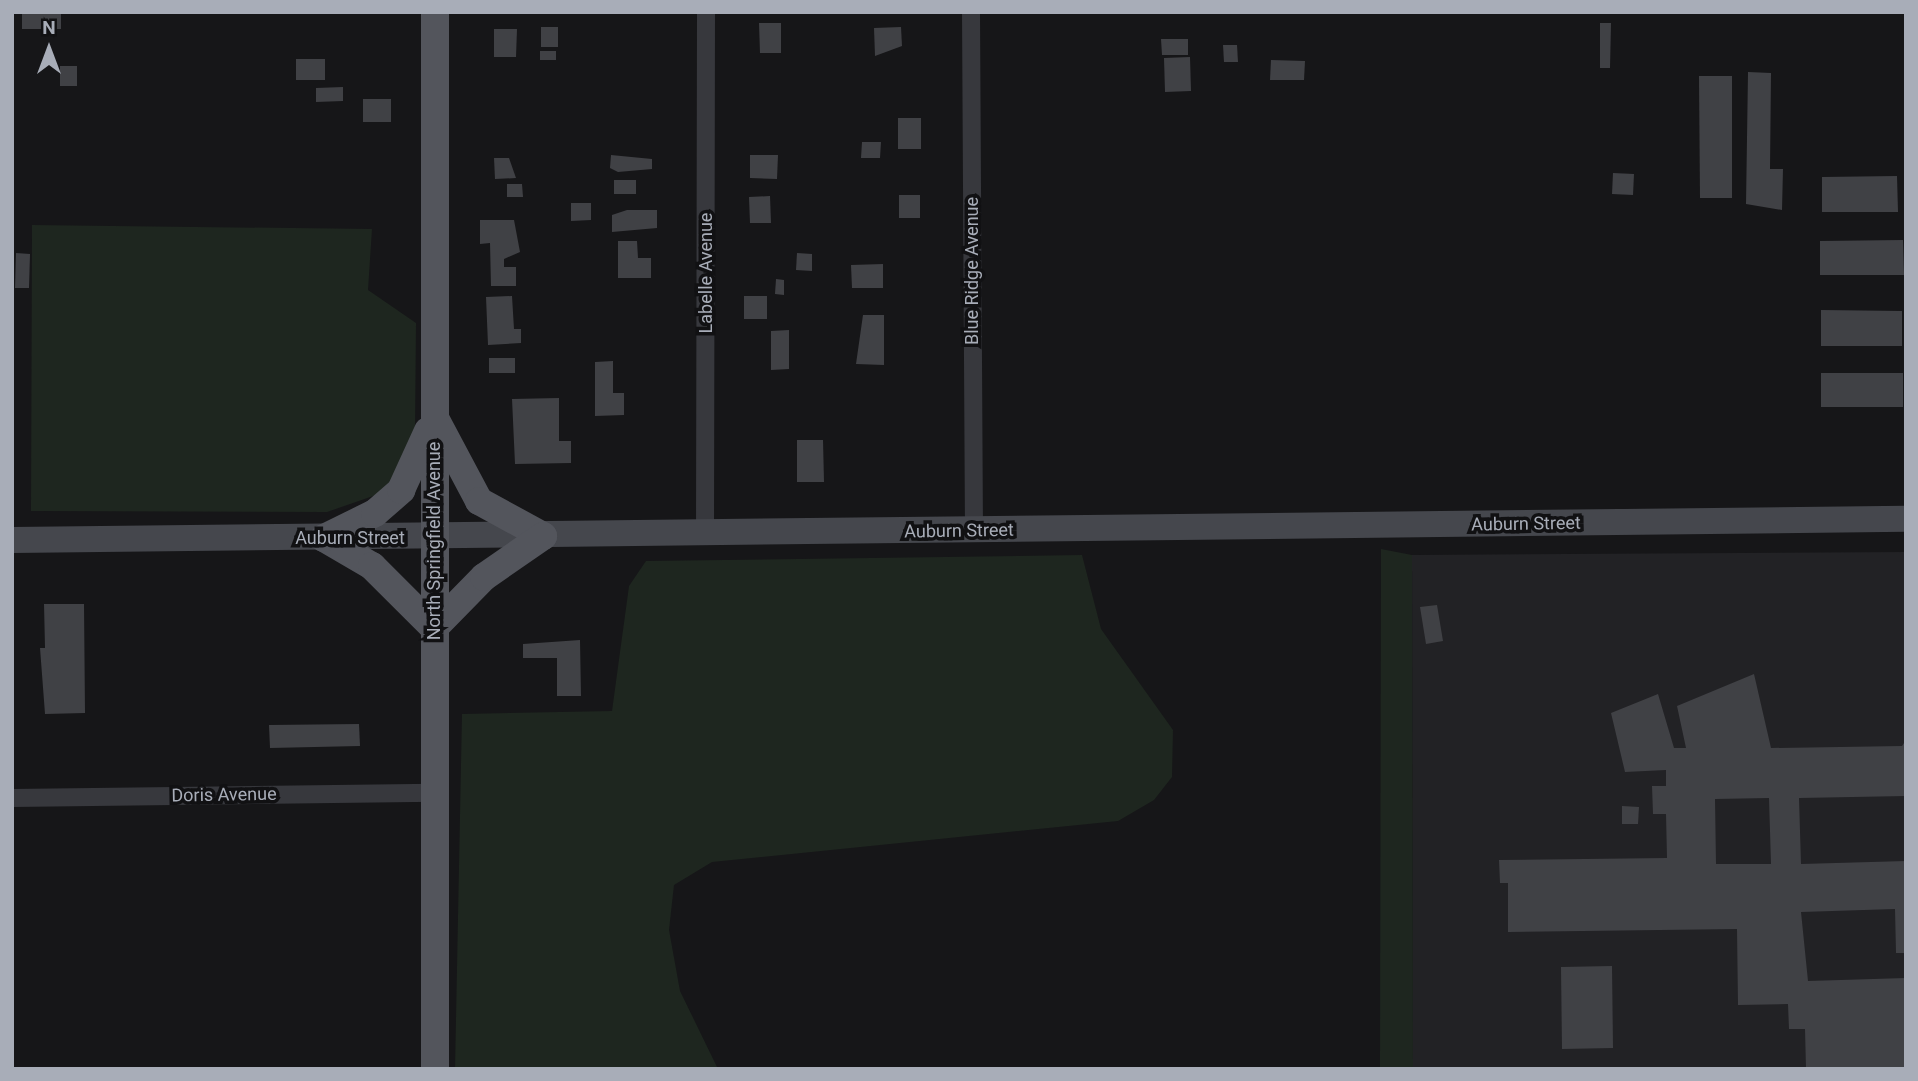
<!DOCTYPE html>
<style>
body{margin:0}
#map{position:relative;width:1918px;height:1081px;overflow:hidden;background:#161618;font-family:Roboto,sans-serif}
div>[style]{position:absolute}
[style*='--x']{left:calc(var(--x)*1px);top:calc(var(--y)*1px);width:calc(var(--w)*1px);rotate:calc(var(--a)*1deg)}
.built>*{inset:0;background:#222225}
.green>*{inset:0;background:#1e261f}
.building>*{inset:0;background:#404145}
.street>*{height:18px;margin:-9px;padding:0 9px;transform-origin:9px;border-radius:9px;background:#37383d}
.secondary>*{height:26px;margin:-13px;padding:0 13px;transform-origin:13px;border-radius:13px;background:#45474d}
.primary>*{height:28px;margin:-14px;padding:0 14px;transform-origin:14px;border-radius:14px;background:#53555c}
span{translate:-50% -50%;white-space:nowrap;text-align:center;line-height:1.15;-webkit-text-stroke:7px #111113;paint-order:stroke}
.street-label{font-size:18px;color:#a8adb8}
.frame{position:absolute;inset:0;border:14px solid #a8adb8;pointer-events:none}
.north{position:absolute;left:14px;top:14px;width:70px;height:70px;-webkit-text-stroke:5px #111113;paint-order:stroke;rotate:0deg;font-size:19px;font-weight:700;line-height:28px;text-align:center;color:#a8adb8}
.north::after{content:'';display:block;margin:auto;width:24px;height:32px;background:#a8adb8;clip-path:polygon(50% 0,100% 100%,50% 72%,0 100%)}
</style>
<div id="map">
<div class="built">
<div style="clip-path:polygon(1906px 552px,1906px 1069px,1413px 1069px,1412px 555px)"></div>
</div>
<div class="green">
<div style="clip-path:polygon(32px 225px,372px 229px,368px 290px,416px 323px,415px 432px,394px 480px,376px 495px,327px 512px,31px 511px)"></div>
<div style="clip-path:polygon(1381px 549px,1412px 555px,1413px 1069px,1380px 1069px)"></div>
<div style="clip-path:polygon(1082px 555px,1101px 629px,1173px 730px,1172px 777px,1154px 800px,1118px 821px,712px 862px,674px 885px,669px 930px,680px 991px,718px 1069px,455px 1069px,462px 714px,612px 711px,629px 586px,646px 561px)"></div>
</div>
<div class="building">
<div style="clip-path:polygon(22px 12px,61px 12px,61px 29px,22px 29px)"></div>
<div style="clip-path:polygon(759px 23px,781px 23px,781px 53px,760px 53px)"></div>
<div style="clip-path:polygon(1600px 23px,1611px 23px,1610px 68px,1600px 68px)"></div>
<div style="clip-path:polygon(541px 27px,558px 27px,558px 47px,541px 47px)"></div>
<div style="clip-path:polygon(901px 27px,902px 46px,875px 56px,874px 28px)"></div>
<div style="clip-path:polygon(494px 29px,517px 29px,516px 57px,494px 57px)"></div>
<div style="clip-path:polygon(1161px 39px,1188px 39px,1188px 55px,1162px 55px)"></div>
<div style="clip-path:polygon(1223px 45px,1237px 45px,1238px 62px,1224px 62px)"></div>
<div style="clip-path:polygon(540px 51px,556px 51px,556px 60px,540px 60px)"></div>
<div style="clip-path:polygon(1190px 57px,1191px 91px,1165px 92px,1164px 58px)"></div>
<div style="clip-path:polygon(296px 59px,325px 59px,325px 80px,296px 80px)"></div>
<div style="clip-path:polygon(1271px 60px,1305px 61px,1304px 80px,1270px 80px)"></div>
<div style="clip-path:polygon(60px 66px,77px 66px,77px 86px,60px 86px)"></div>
<div style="clip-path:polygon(1748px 72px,1771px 73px,1770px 169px,1783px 169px,1782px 210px,1746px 204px)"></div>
<div style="clip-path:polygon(1699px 76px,1732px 76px,1732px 198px,1700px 198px)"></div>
<div style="clip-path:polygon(343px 87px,343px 101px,316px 102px,316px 88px)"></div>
<div style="clip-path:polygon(363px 99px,391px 99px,391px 122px,363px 122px)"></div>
<div style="clip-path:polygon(898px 118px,921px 118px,921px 149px,898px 149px)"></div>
<div style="clip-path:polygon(862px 142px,881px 142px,880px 158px,861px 158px)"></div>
<div style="clip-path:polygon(611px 155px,652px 159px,652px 169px,618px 172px,610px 168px)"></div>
<div style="clip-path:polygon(750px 155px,778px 155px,777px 179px,750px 178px)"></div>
<div style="clip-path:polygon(494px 158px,509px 158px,516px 178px,495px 179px)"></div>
<div style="clip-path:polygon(1613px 173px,1634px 174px,1633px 195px,1612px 194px)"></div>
<div style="clip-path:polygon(1897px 176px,1898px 212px,1822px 212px,1822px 177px)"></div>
<div style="clip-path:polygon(614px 180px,636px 180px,636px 194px,614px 194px)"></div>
<div style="clip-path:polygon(507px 184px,522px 184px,523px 197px,507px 197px)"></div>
<div style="clip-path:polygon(899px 195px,920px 195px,920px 218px,899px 218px)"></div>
<div style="clip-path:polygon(770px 196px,771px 223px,750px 223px,749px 197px)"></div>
<div style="clip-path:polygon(571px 203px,591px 203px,591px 220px,571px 221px)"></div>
<div style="clip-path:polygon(627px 210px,657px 210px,657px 228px,612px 232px,612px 215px)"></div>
<div style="clip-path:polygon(480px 220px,514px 220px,520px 252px,504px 259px,504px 267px,516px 267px,516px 286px,491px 286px,490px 243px,480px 244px)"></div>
<div style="clip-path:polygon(1903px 240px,1904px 275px,1820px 275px,1820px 241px)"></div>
<div style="clip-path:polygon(618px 241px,637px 241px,638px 258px,651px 258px,651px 278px,618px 278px)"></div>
<div style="clip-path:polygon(16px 253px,30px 254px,29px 288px,15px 288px)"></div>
<div style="clip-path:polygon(797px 253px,812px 254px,812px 271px,796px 270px)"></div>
<div style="clip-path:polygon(883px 264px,883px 288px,852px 288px,851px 265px)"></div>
<div style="clip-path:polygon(776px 279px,784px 280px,784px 295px,775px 294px)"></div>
<div style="clip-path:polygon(512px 296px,514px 329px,521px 329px,521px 343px,488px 345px,486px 297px)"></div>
<div style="clip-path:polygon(744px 296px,767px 296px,767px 319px,744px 319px)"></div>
<div style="clip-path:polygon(1821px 310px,1902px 311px,1902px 346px,1821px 346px)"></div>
<div style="clip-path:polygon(863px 315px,884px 315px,884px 365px,856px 364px)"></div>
<div style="clip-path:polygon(789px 330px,789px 369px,771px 370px,771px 331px)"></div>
<div style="clip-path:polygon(489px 358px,515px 358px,515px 373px,489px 373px)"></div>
<div style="clip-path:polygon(613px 361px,613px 393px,624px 393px,624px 415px,595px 416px,595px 362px)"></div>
<div style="clip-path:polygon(1821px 373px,1903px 373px,1903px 407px,1821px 407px)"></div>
<div style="clip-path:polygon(559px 398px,559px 441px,571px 441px,571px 463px,515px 464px,512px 399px)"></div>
<div style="clip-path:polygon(797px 440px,823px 440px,824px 482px,797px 482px)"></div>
<div style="clip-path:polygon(44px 604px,84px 604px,85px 713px,45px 714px,40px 648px,45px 648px)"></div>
<div style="clip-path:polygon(1437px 605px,1443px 641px,1426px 644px,1420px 607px)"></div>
<div style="clip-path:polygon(580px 640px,581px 696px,557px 696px,557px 658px,523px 658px,523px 644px)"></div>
<div style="clip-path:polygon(evenodd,1754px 674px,1771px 748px,1902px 746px,1906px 740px,1906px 796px,1799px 798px,1801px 864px,1906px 861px,1906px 953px,1896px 953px,1895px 909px,1801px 912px,1808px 981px,1906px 978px,1906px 1069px,1806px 1069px,1805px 1029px,1789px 1029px,1788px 1004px,1738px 1005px,1737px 929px,1508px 932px,1508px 883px,1500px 883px,1499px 860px,1667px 858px,1666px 814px,1653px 814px,1652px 786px,1666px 786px,1666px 770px,1625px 772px,1611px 713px,1658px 694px,1674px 748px,1686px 748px,1677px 706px,1754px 674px,1769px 798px,1771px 864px,1716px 864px,1715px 799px,1769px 798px)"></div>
<div style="clip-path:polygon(359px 724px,360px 746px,270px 748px,269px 725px)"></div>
<div style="clip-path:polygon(1622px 806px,1639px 807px,1638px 824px,1622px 824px)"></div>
<div style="clip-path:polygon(1612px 966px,1613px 1048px,1562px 1049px,1561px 967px)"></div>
</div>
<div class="street">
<div style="--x:971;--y:12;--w:518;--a:89.67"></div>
<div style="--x:705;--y:535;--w:523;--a:-89.89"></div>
<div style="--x:12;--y:798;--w:423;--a:-0.7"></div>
</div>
<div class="secondary">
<div style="--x:12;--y:540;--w:1894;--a:-0.64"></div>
</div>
<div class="primary">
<div style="--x:436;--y:420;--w:92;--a:62"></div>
<div style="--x:479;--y:501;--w:73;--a:28.7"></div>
<div style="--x:324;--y:538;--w:56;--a:30.3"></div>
<div style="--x:372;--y:566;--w:88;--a:45"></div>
<div style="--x:434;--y:628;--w:71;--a:-45.6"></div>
<div style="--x:484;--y:577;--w:72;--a:-34.8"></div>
<div style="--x:324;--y:538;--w:57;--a:-26.1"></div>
<div style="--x:375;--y:513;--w:35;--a:-41"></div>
<div style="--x:401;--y:490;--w:65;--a:-65.4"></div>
<div style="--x:435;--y:1069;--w:1057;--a:-90"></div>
</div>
<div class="street-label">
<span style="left:972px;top:271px;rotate:-90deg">Blue Ridge Avenue</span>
<span style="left:706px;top:273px;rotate:-90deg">Labelle Avenue</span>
<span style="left:1526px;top:524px;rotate:-1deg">Auburn Street</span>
<span style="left:959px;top:531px;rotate:-1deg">Auburn Street</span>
<span style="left:350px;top:538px">Auburn Street</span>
<span style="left:434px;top:541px;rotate:-90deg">North Springfield Avenue</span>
<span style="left:224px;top:795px;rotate:-1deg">Doris Avenue</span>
</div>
<div class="frame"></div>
<div class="north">N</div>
</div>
